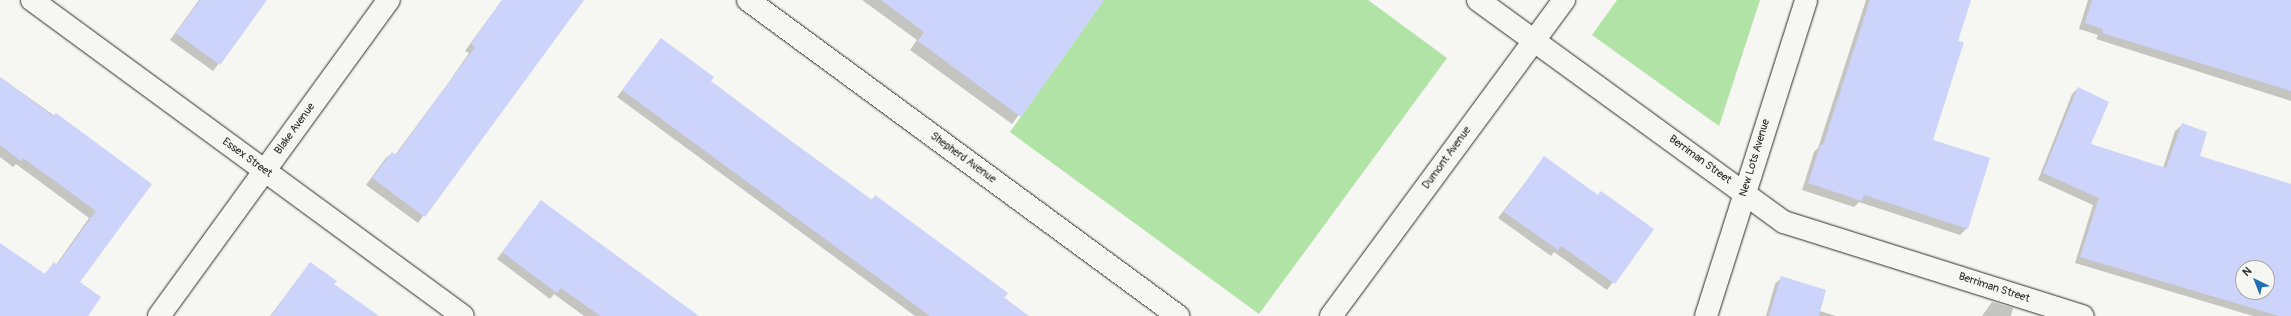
<!DOCTYPE html>
<style>
body{margin:0}
#map{position:relative;width:2291px;height:316px;overflow:hidden;background:#f6f6f2;font-family:Pangolin,sans-serif}
div>[style]{position:absolute}
[style*='--x']{left:calc(var(--x)*1px);top:calc(var(--y)*1px);width:calc(var(--w)*1px);rotate:calc(var(--a)*1deg)}
.green>*{inset:0;background:#b0e3a5}
.shadow>*{inset:0;background:#0003}
.building>*{inset:0;background:#cdd4fc}
.roads{filter:drop-shadow(0 0 1px #2b2b2b) drop-shadow(0 0 1px #2b2b2b)}
.street>*{height:22px;margin:-11px;padding:0 11px;transform-origin:11px;border-radius:11px;background:#f6f6f2}
.secondary>*{height:22px;margin:-11px;padding:0 11px;transform-origin:11px;border-radius:11px;background:#f6f6f2}
span{translate:-50% -50%;white-space:nowrap;text-align:center;line-height:1.15;-webkit-text-stroke:3.5px #f6f6f2;paint-order:stroke}
.street-label{font-size:11px;color:#2b2b2b}
.north{position:absolute;left:2235px;top:260px;width:40px;height:40px;box-sizing:border-box;background:#f6f6f2;border:1px solid #a5a5a2;border-radius:50%;rotate:317deg;font-size:11px;font-weight:700;line-height:16px;text-align:center;color:#2b2b2b}
.north::after{content:'';display:block;margin:auto;width:14px;height:18px;background:#1f6fb2;clip-path:polygon(50% 0,100% 100%,50% 72%,0 100%)}
</style>
<div id="map">
<div class="green">
<div style="clip-path:polygon(1104px 0,1368px 0,1447px 58px,1259px 314px,1010px 132px)"></div>
<div style="clip-path:polygon(1617px 0,1760px 0,1719px 126px,1592px 35px)"></div>
</div>
<div class="shadow">
<div style="clip-path:polygon(199px 0,266px 0,213px 71px,170px 40px)"></div>
<div style="clip-path:polygon(502px 0,582px 0,418px 223px,366px 185px,385px 159px,392px 153px,395px 155px,449px 82px,469px 53px,465px 51px)"></div>
<div style="clip-path:polygon(862px 0,1104px 0,1012px 124px,910px 50px,917px 40px)"></div>
<div style="clip-path:polygon(1866px 0,1970px 0,1956px 41px,1932px 141px,1967px 228px,1960px 235px,1859px 202px,1854px 207px,1802px 190px,1814px 152px,1818px 148px)"></div>
<div style="clip-path:polygon(2088px 0,2291px 0,2291px 101px,2096px 39px,2098px 35px,2079px 29px)"></div>
<div style="clip-path:polygon(661px 40px,709px 81px,871px 200px,875px 197px,1028px 316px,915px 316px,617px 97px)"></div>
<div style="clip-path:polygon(0 77px,150px 184px,79px 282px,86px 316px,0 316px,0 244px,44px 275px,54px 263px,56px 265px,89px 218px,16px 164px,13px 167px,0 157px)"></div>
<div style="clip-path:polygon(evenodd,2078px 88px,2090px 144px,2163px 168px,2175px 131px,2182px 125px,2198px 156px,2291px 185px,2291px 304px,2287px 316px,2253px 316px,2075px 263px,2093px 205px,2038px 180px,2072px 94px,2078px 88px,2243px 268px,2267px 268px,2267px 292px,2243px 292px,2243px 268px)"></div>
<div style="clip-path:polygon(1544px 158px,1597px 196px,1601px 192px,1653px 229px,1607px 290px,1554px 252px,1551px 256px,1498px 218px)"></div>
<div style="clip-path:polygon(541px 201px,698px 316px,584px 316px,554px 294px,550px 299px,497px 259px)"></div>
<div style="clip-path:polygon(310px 263px,333px 285px,376px 316px,270px 316px)"></div>
<div style="clip-path:polygon(1781px 278px,1820px 311px,1836px 316px,1766px 316px,1775px 284px)"></div>
<div style="clip-path:polygon(1992px 302px,2013px 308px,2011px 316px,1982px 316px)"></div>
</div>
<div class="building">
<div style="clip-path:polygon(200px 0,267px 0,220px 65px,176px 33px)"></div>
<div style="clip-path:polygon(502px 0,584px 0,425px 217px,372px 178px,392px 152px,396px 155px,455px 74px,475px 47px,471px 44px)"></div>
<div style="clip-path:polygon(881px 0,1104px 0,1021px 117px,918px 41px,924px 32px)"></div>
<div style="clip-path:polygon(1870px 0,1971px 0,1958px 41px,1964px 42px,1933px 140px,1990px 158px,1968px 229px,1864px 195px,1862px 201px,1808px 183px,1821px 144px,1823px 145px)"></div>
<div style="clip-path:polygon(2092px 0,2291px 0,2291px 91px,2102px 33px,2103px 29px,2085px 23px)"></div>
<div style="clip-path:polygon(661px 38px,714px 77px,711px 81px,791px 141px,872px 200px,875px 195px,1008px 293px,1004px 298px,1029px 316px,930px 316px,622px 90px)"></div>
<div style="clip-path:polygon(0 77px,53px 116px,56px 113px,152px 184px,80px 282px,101px 297px,88px 316px,0 316px,0 243px,45px 274px,54px 262px,57px 265px,96px 211px,23px 158px,21px 161px,0 145px)"></div>
<div style="clip-path:polygon(evenodd,2078px 87px,2109px 102px,2091px 144px,2166px 168px,2182px 123px,2207px 132px,2200px 156px,2291px 184px,2291px 316px,2279px 316px,2080px 257px,2099px 198px,2043px 173px,2078px 87px,2243px 268px,2267px 268px,2267px 292px,2243px 292px,2243px 268px)"></div>
<div style="clip-path:polygon(1544px 156px,1598px 195px,1601px 191px,1654px 229px,1615px 284px,1561px 246px,1558px 250px,1504px 212px)"></div>
<div style="clip-path:polygon(541px 200px,568px 220px,699px 316px,600px 316px,561px 288px,557px 293px,530px 273px,502px 252px)"></div>
<div style="clip-path:polygon(310px 262px,337px 281px,334px 284px,379px 316px,271px 316px)"></div>
<div style="clip-path:polygon(1781px 276px,1826px 290px,1819px 316px,1769px 316px)"></div>
</div>
<div class="roads">
<div class="street">
<div style="--x:32;--y:0;--w:534;--a:36.25"></div>
<div style="--x:748;--y:0;--w:534;--a:36.31"></div>
<div style="--x:1478;--y:0;--w:378;--a:36"></div>
<div style="--x:1784;--y:222;--w:313;--a:17.5"></div>
<div style="--x:159;--y:316;--w:391;--a:-54"></div>
<div style="--x:1331;--y:316;--w:393;--a:-53.6"></div>
</div>
<div class="secondary">
<div style="--x:1706;--y:316;--w:331;--a:-72.4"></div>
</div>
</div>
<div class="street-label">
<span style="left:295px;top:129px;rotate:-54deg">Blake Avenue</span>
<span style="left:247px;top:158px;rotate:36deg">Essex Street</span>
<span style="left:963px;top:158px;rotate:36deg">Shepherd Avenue</span>
<span style="left:1447px;top:158px;rotate:-54deg">Dumont Avenue</span>
<span style="left:1755px;top:158px;rotate:-73deg">New Lots Avenue</span>
<span style="left:1700px;top:160px;rotate:36deg">Berriman Street</span>
<span style="left:1994px;top:288px;rotate:18deg">Berriman Street</span>
</div>
<div class="north">N</div>
</div>
